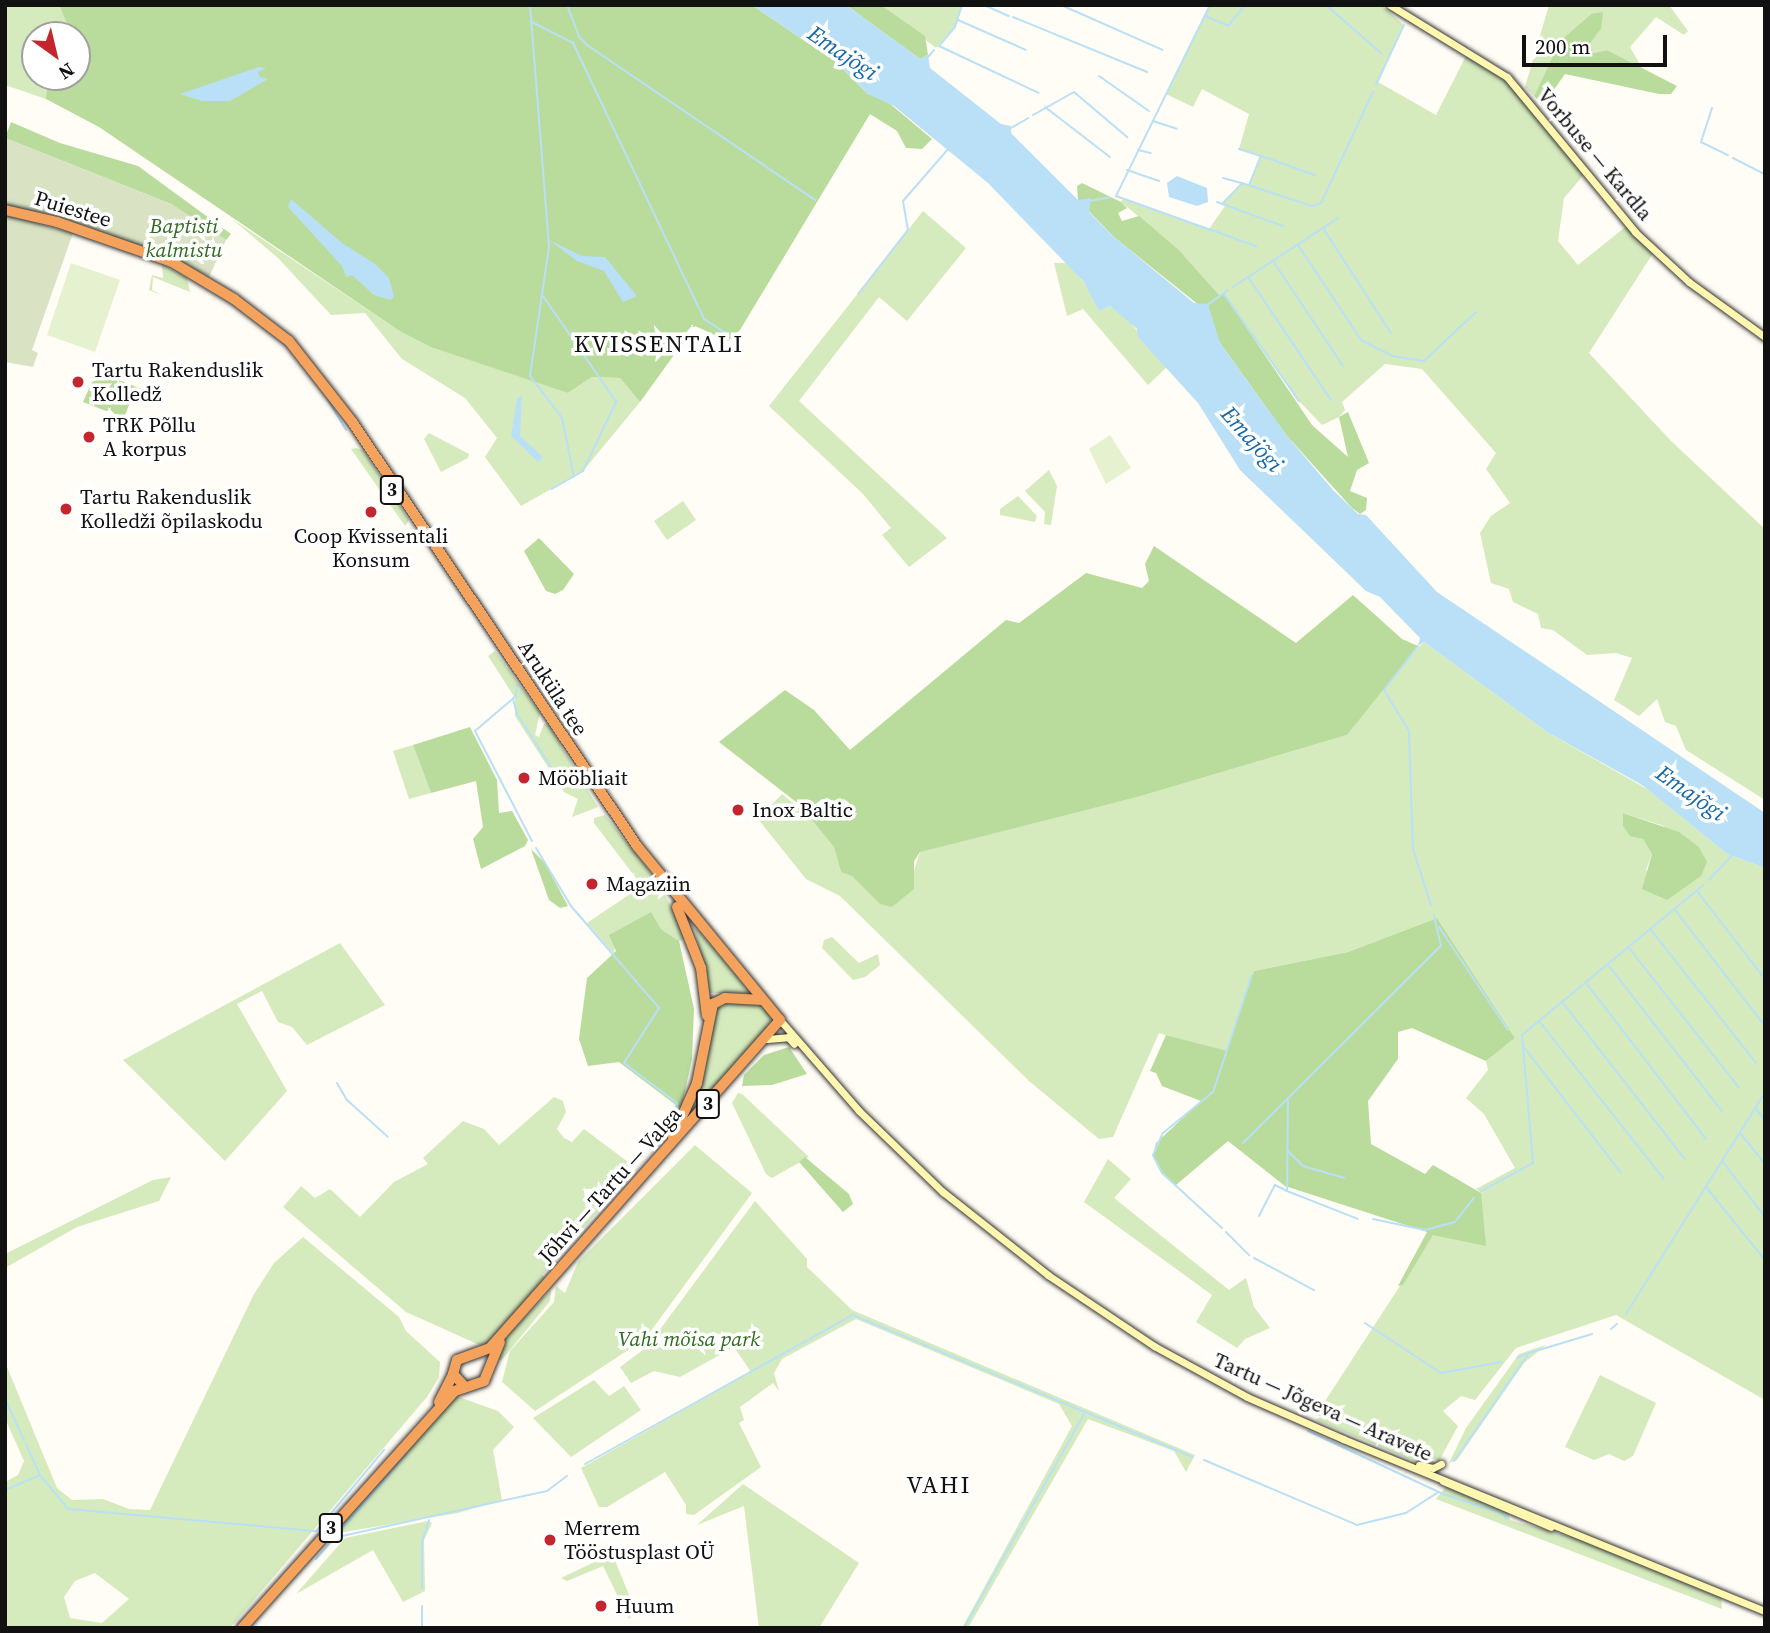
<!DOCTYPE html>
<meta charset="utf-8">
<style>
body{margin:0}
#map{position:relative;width:1770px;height:1633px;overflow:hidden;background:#fffdf5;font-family:"Source Serif 4",serif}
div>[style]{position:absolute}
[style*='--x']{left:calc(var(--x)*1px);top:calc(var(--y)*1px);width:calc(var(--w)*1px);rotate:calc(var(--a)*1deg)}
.green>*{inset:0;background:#d5ebbd}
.forest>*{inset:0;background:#b9dc9c}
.cemetery>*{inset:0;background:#d9e3c4}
.pitch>*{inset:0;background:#e6f2cf}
.water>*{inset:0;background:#b9e0f7}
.stream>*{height:2px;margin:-1px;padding:0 1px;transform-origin:1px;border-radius:1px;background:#b9e0f7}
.roads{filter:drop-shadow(0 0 2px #333) drop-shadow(0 0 2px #333)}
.secondary>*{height:7px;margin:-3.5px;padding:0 3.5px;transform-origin:3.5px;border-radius:3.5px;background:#fff6b0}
.highway>*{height:10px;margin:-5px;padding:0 5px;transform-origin:5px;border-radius:5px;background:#f5a25d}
.dots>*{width:19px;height:19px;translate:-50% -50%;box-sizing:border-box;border:4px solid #fff;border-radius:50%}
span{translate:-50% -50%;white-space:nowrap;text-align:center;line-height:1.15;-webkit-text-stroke:7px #fff;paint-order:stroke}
.shield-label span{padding:2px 5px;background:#fff;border:2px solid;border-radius:5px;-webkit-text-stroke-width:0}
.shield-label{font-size:19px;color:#111;font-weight:700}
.street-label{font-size:21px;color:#111}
.park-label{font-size:21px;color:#2f6b1f;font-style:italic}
.poi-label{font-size:21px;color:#111}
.left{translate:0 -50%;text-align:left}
.water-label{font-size:23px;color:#1768a6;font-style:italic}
.quarter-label{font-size:24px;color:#111;letter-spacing:2px}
.frame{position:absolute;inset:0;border:7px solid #111;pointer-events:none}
.north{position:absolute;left:21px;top:21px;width:70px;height:70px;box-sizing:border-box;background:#fff;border:2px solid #a0a0a0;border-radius:50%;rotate:146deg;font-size:19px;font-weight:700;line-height:28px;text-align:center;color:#111}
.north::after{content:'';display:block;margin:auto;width:24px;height:32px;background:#c4262e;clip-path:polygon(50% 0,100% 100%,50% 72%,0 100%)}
.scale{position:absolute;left:1522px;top:35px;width:145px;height:32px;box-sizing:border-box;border:4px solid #111;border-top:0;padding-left:9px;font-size:21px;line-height:24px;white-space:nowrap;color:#111;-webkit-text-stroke:5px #fff;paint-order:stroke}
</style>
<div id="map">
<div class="green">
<div style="clip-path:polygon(5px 5px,59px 5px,67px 24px,63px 35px,35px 35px,35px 77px,47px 77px,46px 99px,5px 85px)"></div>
<div style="clip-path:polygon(881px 5px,962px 5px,955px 27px,936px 48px)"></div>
<div style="clip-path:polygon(1210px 5px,1381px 5px,1404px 25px,1378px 82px,1436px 115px,1468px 52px,1507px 77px,1587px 171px,1564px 198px,1558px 241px,1578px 265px,1629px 224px,1655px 250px,1589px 353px,1671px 441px,1765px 529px,1765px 800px,1686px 750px,1676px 726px,1665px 722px,1657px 699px,1639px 716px,1614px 700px,1632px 658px,1616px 653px,1587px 655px,1553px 630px,1541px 628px,1538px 614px,1513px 602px,1509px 589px,1491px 583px,1480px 533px,1491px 516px,1510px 503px,1486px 469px,1496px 453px,1422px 369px,1385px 364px,1342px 402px,1345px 410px,1339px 417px,1322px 425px,1299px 401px,1224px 294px,1220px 296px,1179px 250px,1121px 202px,1123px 198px,1209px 229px,1225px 206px,1222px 204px,1242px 183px,1249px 185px,1260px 156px,1239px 149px,1249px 114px,1202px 89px,1193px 107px,1166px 94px)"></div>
<div style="clip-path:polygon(1549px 5px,1669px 5px,1688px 31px,1684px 35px,1656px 17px,1630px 47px,1642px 68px,1607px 50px,1594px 53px,1586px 47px,1601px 29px,1591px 14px,1560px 41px,1534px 96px,1525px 87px)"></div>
<div style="clip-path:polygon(923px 211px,966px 248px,907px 321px,879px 297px,799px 401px,947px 538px,909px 567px,882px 535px,891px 528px,863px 494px,769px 406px)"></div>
<div style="clip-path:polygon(232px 219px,398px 330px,568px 393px,592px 377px,620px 378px,640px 402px,583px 471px,521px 506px,485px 457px,497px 438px,465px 398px,402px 359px,365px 313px,331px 315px,278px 258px)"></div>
<div style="clip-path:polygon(1054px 263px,1067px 263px,1094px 294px,1099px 311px,1110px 306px,1127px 319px,1168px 366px,1148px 385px,1083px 309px,1067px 316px)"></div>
<div style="clip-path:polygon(162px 264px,187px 278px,190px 292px,153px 277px,152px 290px,163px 296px,149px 290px,152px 275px,163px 278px)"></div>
<div style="clip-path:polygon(429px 433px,469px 454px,468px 458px,441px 472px,424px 439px)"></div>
<div style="clip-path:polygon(356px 448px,363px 450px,409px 520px,405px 526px,351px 449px)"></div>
<div style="clip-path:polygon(1049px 470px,1057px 486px,1051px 525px,1044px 524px,1045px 512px,1025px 491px)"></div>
<div style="clip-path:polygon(1018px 496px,1037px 516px,1035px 522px,1000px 515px,1000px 509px)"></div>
<div style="clip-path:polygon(683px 501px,696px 520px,667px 540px,654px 521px)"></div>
<div style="clip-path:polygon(evenodd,1424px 642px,1547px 732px,1647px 789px,1727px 854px,1765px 868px,1765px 1400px,1616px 1315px,1516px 1348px,1475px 1400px,1461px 1396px,1443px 1411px,1458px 1426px,1439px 1461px,1316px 1415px,1433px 1235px,1481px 1193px,1476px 1189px,1515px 1168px,1484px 1114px,1466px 1098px,1488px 1070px,1486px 1061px,1515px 1038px,1437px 918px,1348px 952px,1254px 971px,1227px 1052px,1159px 1033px,1113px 1137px,1099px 1139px,1029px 1081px,840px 896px,806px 879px,758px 819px,782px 794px,819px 824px,834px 847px,841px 872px,913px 874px,920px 852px,938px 846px,1141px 796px,1347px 735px,1392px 673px,1424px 642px,1623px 813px,1664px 826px,1678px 891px,1667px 900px,1646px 870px,1652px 854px,1643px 839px,1630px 835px,1623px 826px,1623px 813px)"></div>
<div style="clip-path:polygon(495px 651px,540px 713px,535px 735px,539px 737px,544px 724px,548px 724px,598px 807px,572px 817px,578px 799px,564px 792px,515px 716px,515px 698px,488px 656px)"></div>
<div style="clip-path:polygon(413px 745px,431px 793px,409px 799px,393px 751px)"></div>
<div style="clip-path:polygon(605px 815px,657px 881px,689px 938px,679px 941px,661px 929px,651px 913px,615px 945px,614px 954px,587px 923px,642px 886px,594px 823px,594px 818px)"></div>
<div style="clip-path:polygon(695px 929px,700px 932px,750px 993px,709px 993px)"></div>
<div style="clip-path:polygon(832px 937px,859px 963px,878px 954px,880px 965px,865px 977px,853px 980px,822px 948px,824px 940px)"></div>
<div style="clip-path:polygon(340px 943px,385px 1005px,307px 1045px,292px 1027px,278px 1022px,262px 991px,237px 1004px,287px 1091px,225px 1161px,123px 1060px)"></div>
<div style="clip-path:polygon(725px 1000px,759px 1004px,770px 1015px,770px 1022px,766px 1034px,691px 1115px,705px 1073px,712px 1015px)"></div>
<div style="clip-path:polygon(738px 1093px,742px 1094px,809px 1157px,772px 1178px,766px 1174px,732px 1103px)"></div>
<div style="clip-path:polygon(554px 1097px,563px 1101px,566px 1112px,557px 1129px,564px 1138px,572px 1142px,584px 1129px,628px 1162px,630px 1175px,542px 1275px,547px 1280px,484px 1347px,406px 1312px,283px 1207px,301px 1186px,315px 1198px,330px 1189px,360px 1217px,394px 1182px,428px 1164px,423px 1158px,463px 1121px,484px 1129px,499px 1145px)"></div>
<div style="clip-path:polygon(695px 1145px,752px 1193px,645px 1339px,535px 1411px,502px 1382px,510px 1351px,554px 1302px,556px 1286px,565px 1293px,578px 1262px)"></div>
<div style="clip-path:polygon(1108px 1159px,1131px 1179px,1114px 1198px,1229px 1290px,1246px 1278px,1254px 1307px,1270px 1328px,1245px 1339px,1237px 1348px,1196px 1322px,1212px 1295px,1084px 1202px)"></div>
<div style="clip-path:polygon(171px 1177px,159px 1201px,77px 1227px,5px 1268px,5px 1254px,153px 1180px)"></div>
<div style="clip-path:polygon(755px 1201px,807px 1259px,807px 1267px,852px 1310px,1195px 1455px,1186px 1472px,1174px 1451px,1088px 1419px,968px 1628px,962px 1628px,1072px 1426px,1059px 1404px,856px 1319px,782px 1359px,774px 1373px,779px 1391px,773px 1383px,740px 1407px,744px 1420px,739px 1423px,761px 1467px,694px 1515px,686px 1514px,686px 1505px,665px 1472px,607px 1507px,599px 1507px,581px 1468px,751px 1372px,734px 1347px,680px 1377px,654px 1371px,631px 1383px,620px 1367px,647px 1347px)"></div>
<div style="clip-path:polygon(evenodd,303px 1237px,399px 1317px,406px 1331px,440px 1362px,439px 1377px,427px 1397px,230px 1628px,5px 1628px,5px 1482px,18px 1475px,24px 1461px,5px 1418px,5px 1362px,57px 1488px,72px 1500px,103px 1499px,129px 1509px,150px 1510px,254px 1294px,274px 1263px,303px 1237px,95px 1573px,129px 1599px,102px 1623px,70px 1618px,64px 1597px,75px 1581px,95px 1573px)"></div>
<div style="clip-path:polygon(551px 1290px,550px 1301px,501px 1361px,496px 1357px,509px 1334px)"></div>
<div style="clip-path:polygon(1546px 1345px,1524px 1363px,1457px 1460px,1449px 1463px,1466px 1428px,1519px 1354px)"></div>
<div style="clip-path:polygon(1600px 1375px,1656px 1403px,1633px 1456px,1624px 1461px,1609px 1454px,1594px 1460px,1565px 1447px)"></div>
<div style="clip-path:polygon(594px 1380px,609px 1396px,624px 1386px,641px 1410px,571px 1457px,533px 1418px)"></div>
<div style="clip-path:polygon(456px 1396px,498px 1411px,514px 1427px,493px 1450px,502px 1500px,458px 1513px,332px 1534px)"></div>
<div style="clip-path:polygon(1320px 1417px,1331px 1420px,1437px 1463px,1426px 1466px,1316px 1420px)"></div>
<div style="clip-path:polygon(743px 1484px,859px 1563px,819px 1628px,759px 1628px,744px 1506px,697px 1525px)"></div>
<div style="clip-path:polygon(1446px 1487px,1508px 1512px,1510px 1520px,1586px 1541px,1721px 1597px,1722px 1609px,1436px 1499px)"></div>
<div style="clip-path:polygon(428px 1521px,432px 1523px,424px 1540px,425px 1591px,403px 1602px,373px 1550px,296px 1594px,345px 1538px)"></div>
<div style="clip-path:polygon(607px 1556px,614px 1558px,636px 1612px,629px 1619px,603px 1566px,567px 1581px,561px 1578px)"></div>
</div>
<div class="forest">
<div style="clip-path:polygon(59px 5px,752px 5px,837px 63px,868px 94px,882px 97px,932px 139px,922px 149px,906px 148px,897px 131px,870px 114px,740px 330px,728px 341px,695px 326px,640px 402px,620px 378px,592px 377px,568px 393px,431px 347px,398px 330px,99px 127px,46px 99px,47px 77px,77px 77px,77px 35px,63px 35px,67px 24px)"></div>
<div style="clip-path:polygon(846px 5px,881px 5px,925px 36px,928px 55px,920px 59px)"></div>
<div style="clip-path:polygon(1603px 12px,1601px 29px,1587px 47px,1594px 53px,1607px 50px,1677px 86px,1671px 94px,1659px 94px,1565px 74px,1543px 105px,1534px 96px,1560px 41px,1591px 14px)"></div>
<div style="clip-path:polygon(11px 122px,60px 143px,138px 166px,231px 234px,226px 240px,171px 204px,5px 138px)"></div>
<div style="clip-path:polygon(1082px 183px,1121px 202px,1127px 208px,1118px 213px,1122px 221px,1139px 216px,1179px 250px,1220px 296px,1224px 294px,1312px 425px,1348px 457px,1339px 417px,1348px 412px,1369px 463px,1357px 470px,1350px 491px,1367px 498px,1366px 510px,1360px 514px,1352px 508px,1287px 436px,1220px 343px,1200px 306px,1115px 238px,1078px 200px,1077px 186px)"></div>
<div style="clip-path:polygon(107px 375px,151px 393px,146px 403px,132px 397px,124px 418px,83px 402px,92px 382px)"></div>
<div style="clip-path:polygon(539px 538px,574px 574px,563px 590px,555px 594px,546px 591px,524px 551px)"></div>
<div style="clip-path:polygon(1154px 546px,1296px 643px,1353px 595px,1402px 639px,1418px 646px,1347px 735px,1141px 796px,920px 852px,914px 861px,914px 889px,892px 907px,880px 904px,852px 876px,841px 872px,834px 847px,800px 805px,719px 742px,785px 690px,814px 710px,850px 750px,1006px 620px,1019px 623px,1086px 573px,1142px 588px,1149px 581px,1145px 564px)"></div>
<div style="clip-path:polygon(470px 727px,497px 780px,499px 813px,512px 811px,528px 840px,525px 846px,481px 869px,473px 839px,483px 827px,476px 781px,431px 793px,413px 745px)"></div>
<div style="clip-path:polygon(1623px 813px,1679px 832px,1699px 847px,1707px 862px,1701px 876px,1667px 900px,1642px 889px,1652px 854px,1643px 839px,1630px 836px,1623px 826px)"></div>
<div style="clip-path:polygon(531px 849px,545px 863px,568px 906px,560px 908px,549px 900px)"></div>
<div style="clip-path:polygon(651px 912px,661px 929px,679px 941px,694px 1009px,692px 1059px,681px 1109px,619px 1062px,588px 1066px,579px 1039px,587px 978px,616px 951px,609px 935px)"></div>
<div style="clip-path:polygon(1437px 918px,1515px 1038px,1486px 1061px,1412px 1028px,1398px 1032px,1398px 1059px,1368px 1101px,1371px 1144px,1425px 1174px,1433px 1165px,1481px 1193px,1486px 1246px,1433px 1235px,1403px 1285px,1398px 1286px,1427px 1232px,1285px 1186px,1228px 1141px,1176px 1185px,1162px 1172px,1153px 1155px,1156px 1143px,1201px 1101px,1162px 1086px,1156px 1073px,1150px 1071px,1166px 1035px,1227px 1051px,1254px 971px,1348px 952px)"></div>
<div style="clip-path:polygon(789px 1047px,807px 1074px,772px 1085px,742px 1086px,744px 1075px,764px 1055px)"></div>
<div style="clip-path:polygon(805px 1157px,849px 1194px,853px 1204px,843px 1212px,799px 1162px)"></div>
</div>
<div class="cemetery">
<div style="clip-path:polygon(5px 138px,171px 204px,226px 240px,209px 277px,173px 258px,5px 204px)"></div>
<div style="clip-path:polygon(7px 215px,73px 233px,32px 350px,38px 353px,33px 367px,5px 362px)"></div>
</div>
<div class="pitch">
<div style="clip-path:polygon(71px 263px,120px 280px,95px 352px,47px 335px)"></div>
<div style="clip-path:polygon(1110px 435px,1131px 468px,1106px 484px,1089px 449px)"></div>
</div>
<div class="water">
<div style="clip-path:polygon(752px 5px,846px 5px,920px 59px,928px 55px,930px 68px,1001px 124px,1011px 126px,1011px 133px,1078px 200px,1091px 198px,1089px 212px,1115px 238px,1194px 303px,1208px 304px,1220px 343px,1287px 436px,1333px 490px,1358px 514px,1366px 515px,1437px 592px,1765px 813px,1765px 868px,1727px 854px,1642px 785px,1547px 732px,1424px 642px,1418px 646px,1420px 638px,1380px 597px,1366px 591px,1240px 470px,1198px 403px,1138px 337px,1137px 329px,1110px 306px,1099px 311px,1084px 282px,988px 183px,894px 106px,868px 94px,837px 63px)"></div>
<div style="clip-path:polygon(259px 67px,266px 68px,258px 72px,260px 77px,268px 79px,230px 101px,202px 101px,180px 94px)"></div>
<div style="clip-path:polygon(1177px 176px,1207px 188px,1208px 202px,1197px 206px,1169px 197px,1167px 183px)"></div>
<div style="clip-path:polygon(291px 199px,342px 243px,375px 264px,389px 278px,394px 297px,390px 300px,374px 295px,352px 275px,346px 277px,342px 266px,288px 207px)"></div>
<div style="clip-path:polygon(549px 240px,582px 256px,605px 257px,637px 296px,623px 302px,604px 271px,577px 261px)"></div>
<div style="clip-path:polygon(522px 395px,520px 436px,543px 457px,538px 462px,511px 436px,517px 399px)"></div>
</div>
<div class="stream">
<div style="--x:530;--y:5;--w:243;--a:85.5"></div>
<div style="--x:549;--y:247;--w:130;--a:98.4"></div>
<div style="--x:530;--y:376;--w:53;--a:52.7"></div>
<div style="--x:562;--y:418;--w:60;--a:78.5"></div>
<div style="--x:567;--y:5;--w:34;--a:69"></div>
<div style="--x:579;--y:37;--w:11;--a:45"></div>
<div style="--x:587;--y:45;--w:276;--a:34.2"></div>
<div style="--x:962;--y:5;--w:23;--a:108"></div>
<div style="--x:955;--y:27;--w:25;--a:130"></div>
<div style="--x:939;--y:46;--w:110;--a:25.2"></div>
<div style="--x:984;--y:5;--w:27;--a:24"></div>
<div style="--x:1061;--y:5;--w:111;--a:23.8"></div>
<div style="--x:1210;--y:5;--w:213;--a:116.2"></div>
<div style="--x:1116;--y:196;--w:149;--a:19.7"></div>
<div style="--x:1326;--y:5;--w:73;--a:41.1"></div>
<div style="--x:1205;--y:16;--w:25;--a:23"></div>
<div style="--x:1228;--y:26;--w:27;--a:-51"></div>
<div style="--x:1013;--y:17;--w:145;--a:22.3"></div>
<div style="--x:958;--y:20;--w:74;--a:23.8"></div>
<div style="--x:532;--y:22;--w:46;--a:27.1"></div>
<div style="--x:573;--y:43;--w:306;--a:64.6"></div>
<div style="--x:704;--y:319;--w:31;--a:33"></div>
<div style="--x:928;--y:57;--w:9;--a:-49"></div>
<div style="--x:1099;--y:76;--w:61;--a:35"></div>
<div style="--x:1376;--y:85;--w:66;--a:-65"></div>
<div style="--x:1045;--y:107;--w:82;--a:37.6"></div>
<div style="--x:1712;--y:108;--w:36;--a:108"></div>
<div style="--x:1701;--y:142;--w:30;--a:26"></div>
<div style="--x:1033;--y:115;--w:47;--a:-29.3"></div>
<div style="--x:1074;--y:92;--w:70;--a:40.3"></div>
<div style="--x:1153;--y:121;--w:25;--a:18"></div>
<div style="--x:1011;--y:128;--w:20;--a:-30"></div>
<div style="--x:1239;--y:149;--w:23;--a:18"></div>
<div style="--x:1138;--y:150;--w:13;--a:13"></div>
<div style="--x:1733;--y:158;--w:36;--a:27"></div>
<div style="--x:1127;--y:170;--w:34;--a:19"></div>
<div style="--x:1223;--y:178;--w:20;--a:15"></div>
<div style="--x:1249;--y:185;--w:31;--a:-68"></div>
<div style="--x:1261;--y:156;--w:57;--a:19.4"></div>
<div style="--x:1090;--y:201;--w:20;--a:-11"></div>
<div style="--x:1217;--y:202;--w:70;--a:20"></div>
<div style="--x:1222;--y:204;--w:29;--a:-46"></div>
<div style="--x:1242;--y:183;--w:74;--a:18.2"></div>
<div style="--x:1312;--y:206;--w:9;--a:-18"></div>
<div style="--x:1321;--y:203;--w:123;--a:-64.9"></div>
<div style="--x:1323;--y:228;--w:125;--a:57.1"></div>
<div style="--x:1298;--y:245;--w:114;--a:56.4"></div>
<div style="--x:1361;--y:340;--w:35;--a:27"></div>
<div style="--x:1392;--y:356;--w:32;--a:9"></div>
<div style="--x:1424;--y:361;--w:71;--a:-43.3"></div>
<div style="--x:1273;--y:261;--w:126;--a:56.3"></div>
<div style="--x:1248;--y:277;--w:148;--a:56"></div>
<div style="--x:1233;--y:287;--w:126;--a:-33.3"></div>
<div style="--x:858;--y:294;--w:81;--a:-52"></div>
<div style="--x:908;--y:230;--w:29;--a:-100"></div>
<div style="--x:903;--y:201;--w:70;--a:-49"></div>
<div style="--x:1224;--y:294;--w:131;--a:55"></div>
<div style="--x:543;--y:296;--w:129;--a:55.4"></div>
<div style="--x:616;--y:402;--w:76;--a:115.6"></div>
<div style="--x:583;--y:471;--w:36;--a:150"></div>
<div style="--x:1206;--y:306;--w:27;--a:-36"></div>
<div style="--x:328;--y:400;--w:35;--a:59"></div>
<div style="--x:1418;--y:646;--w:56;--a:127.7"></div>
<div style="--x:1384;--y:690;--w:48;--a:58.6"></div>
<div style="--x:1409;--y:731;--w:118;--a:88.1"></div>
<div style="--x:1413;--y:849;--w:59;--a:72.2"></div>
<div style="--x:517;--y:685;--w:11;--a:95"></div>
<div style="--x:516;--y:696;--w:54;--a:139.5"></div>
<div style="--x:475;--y:731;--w:124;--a:62.6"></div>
<div style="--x:513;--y:699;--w:16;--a:75"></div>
<div style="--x:517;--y:714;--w:63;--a:57.3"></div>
<div style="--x:536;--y:848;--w:68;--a:58.9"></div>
<div style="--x:571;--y:906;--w:135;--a:49.2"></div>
<div style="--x:659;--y:1008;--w:65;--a:122.5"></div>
<div style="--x:624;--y:1063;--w:68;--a:37.2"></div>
<div style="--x:678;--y:1104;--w:47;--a:128.1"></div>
<div style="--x:1709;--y:880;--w:34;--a:-47"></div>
<div style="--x:1697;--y:891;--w:111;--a:52.3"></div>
<div style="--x:1675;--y:910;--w:147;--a:52.2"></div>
<div style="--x:1439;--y:927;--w:124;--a:56.2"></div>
<div style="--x:1651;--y:930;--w:169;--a:51.7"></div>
<div style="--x:1629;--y:948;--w:178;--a:51.8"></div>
<div style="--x:1609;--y:966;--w:184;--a:52.1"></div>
<div style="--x:1587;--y:984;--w:195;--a:52.5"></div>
<div style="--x:1563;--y:1003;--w:198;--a:52"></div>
<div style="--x:1539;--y:1021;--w:201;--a:51.7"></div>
<div style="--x:1523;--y:1046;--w:160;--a:52.3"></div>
<div style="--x:337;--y:1083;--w:20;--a:60"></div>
<div style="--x:347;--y:1100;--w:55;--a:42.1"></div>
<div style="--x:1288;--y:1098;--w:93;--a:90.6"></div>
<div style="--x:1287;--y:1191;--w:76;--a:21.5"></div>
<div style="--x:1755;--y:1108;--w:16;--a:50"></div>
<div style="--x:1740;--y:1133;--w:40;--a:51"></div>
<div style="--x:1243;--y:1143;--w:279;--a:-44.9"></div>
<div style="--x:1441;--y:946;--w:32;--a:-103"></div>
<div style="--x:1287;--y:1150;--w:23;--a:45"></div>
<div style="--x:1303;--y:1166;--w:43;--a:16.3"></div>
<div style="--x:1723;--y:1162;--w:69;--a:52.6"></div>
<div style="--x:1706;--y:1187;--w:94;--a:51.1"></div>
<div style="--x:1481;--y:1191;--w:59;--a:-28.3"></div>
<div style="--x:1533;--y:1163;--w:128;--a:-94.9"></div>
<div style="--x:1522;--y:1035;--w:235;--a:-39.6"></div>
<div style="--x:1259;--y:1216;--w:35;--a:-63"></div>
<div style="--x:1275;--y:1185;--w:13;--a:27"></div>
<div style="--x:1373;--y:1219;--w:53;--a:11.9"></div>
<div style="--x:1425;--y:1230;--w:31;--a:-15"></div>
<div style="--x:1455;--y:1222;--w:31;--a:-52"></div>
<div style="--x:1222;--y:1228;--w:81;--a:-137.5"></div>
<div style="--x:1162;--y:1173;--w:20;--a:-117"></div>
<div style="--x:1153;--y:1155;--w:24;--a:-66"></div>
<div style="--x:1163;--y:1133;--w:65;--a:-39.4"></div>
<div style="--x:1213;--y:1092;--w:123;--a:-71.6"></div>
<div style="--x:1226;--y:1232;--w:33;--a:45"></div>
<div style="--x:1254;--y:1258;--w:68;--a:28.1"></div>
<div style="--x:1626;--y:1314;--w:262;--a:-57.9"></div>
<div style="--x:1365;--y:1323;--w:91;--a:33.3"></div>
<div style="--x:1441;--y:1373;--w:62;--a:-10.2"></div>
<div style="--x:1611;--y:1329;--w:8;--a:-40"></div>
<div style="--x:1517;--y:1358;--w:10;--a:-24"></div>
<div style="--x:5;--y:1399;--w:45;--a:65.1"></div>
<div style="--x:1308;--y:1431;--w:149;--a:25"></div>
<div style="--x:1443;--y:1494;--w:64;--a:18.2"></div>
<div style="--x:1504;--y:1514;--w:6;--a:72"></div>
<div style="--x:26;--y:1444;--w:34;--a:66"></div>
<div style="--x:40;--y:1475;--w:44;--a:50.5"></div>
<div style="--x:68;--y:1509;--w:249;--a:5.1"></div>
<div style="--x:316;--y:1531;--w:106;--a:-50"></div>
<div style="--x:1204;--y:1460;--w:166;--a:23"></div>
<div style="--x:1357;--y:1525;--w:50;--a:-13.8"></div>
<div style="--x:1406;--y:1513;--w:38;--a:-33"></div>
<div style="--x:1454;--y:1461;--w:131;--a:-55.2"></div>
<div style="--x:1529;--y:1353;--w:66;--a:-16.8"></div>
<div style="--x:585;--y:1464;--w:307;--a:-29.1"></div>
<div style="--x:853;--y:1315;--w:368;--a:22.7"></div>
<div style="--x:5;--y:1490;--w:38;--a:-23"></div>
<div style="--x:333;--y:1538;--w:219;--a:-12.4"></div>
<div style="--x:547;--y:1491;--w:25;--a:-37"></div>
<div style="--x:316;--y:1559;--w:139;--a:-49.1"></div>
<div style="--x:422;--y:1588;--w:46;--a:-90"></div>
<div style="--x:422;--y:1542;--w:23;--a:-72"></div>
<div style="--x:422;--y:1606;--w:22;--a:90"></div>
<div style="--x:964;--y:1628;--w:248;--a:-60.7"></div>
</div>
<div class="roads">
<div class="secondary">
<div style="--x:1390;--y:5;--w:137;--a:31.6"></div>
<div style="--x:1507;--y:77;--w:201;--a:50.4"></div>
<div style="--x:1635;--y:232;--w:74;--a:42.8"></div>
<div style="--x:1689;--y:282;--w:94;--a:35.9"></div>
<div style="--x:780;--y:1020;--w:121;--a:49"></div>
<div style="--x:859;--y:1111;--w:117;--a:44"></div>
<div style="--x:943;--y:1192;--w:134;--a:38.3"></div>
<div style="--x:1048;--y:1275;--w:128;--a:33.8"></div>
<div style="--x:1154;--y:1346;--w:106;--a:28.7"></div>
<div style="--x:1247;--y:1397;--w:105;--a:23.6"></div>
<div style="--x:1343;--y:1439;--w:456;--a:22.2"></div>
<div style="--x:767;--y:1039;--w:21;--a:-5"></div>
<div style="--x:788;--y:1037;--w:9;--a:49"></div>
<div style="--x:1419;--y:1465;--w:14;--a:12"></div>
<div style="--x:1433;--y:1468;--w:9;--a:-27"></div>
<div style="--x:1443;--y:1481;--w:117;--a:23.1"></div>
</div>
<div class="highway">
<div style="--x:5;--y:210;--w:53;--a:13"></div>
<div style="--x:57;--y:222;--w:122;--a:19.2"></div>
<div style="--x:172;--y:262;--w:72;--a:30.8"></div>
<div style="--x:234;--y:299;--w:69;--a:37.4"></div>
<div style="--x:289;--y:341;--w:104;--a:52"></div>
<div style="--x:353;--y:423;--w:509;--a:56.12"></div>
<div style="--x:637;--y:846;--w:225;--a:50.6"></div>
<div style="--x:780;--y:1020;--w:438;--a:131.5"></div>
<div style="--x:490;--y:1348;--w:35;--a:160"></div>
<div style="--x:457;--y:1360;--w:15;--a:106"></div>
<div style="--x:453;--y:1374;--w:18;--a:47"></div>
<div style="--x:677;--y:907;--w:66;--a:68.5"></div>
<div style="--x:701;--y:968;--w:48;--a:82.9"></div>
<div style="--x:673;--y:1137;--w:59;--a:-66"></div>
<div style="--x:697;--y:1083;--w:81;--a:-78.6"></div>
<div style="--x:713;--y:1004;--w:13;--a:-27"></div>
<div style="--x:725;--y:998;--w:37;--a:3"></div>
<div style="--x:439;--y:1402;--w:31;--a:-63"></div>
<div style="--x:242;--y:1628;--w:319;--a:-48.1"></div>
<div style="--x:455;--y:1391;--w:31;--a:-19"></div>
<div style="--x:484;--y:1381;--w:42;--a:-67.7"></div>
</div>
</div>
<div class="dots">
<div style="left:78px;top:382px;background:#c4262e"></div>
<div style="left:89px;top:437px;background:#c4262e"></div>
<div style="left:66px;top:509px;background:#c4262e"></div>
<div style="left:371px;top:512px;background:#c4262e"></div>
<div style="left:524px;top:778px;background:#c4262e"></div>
<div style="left:738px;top:810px;background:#c4262e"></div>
<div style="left:592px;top:884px;background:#c4262e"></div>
<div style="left:550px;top:1540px;background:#c4262e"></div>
<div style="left:601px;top:1606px;background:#c4262e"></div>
</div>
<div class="shield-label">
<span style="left:392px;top:490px">3</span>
<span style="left:708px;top:1104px">3</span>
<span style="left:331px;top:1528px">3</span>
</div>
<div class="street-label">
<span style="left:1595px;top:154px;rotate:50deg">Vorbuse — Kardla</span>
<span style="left:73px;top:209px;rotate:17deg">Puiestee</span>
<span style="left:553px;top:688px;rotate:57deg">Aruküla tee</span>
<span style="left:610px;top:1185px;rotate:-48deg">Jõhvi — Tartu — Valga</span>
<span style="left:1323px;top:1407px;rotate:24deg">Tartu — Jõgeva — Aravete</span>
</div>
<div class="park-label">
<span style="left:184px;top:238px">Baptisti<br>kalmistu</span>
<span style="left:689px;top:1339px">Vahi mõisa park</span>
</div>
<div class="poi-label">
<span class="left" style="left:92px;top:382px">Tartu Rakenduslik<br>Kolledž</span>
<span class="left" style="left:103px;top:437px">TRK Põllu<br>A korpus</span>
<span class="left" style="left:80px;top:509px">Tartu Rakenduslik<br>Kolledži õpilaskodu</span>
<span style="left:371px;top:548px">Coop Kvissentali<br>Konsum</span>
<span class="left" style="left:538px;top:778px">Mööbliait</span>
<span class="left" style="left:752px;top:810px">Inox Baltic</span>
<span class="left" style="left:606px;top:884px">Magaziin</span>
<span class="left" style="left:564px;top:1540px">Merrem<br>Tööstusplast OÜ</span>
<span class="left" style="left:615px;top:1606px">Huum</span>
</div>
<div class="water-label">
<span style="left:843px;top:53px;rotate:34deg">Emajõgi</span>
<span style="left:1252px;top:439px;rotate:48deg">Emajõgi</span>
<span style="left:1691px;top:793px;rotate:35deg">Emajõgi</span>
</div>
<div class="quarter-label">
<span style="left:659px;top:344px">KVISSENTALI</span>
<span style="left:939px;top:1485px">VAHI</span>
</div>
<div class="frame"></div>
<div class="north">N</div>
<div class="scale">200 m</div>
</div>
